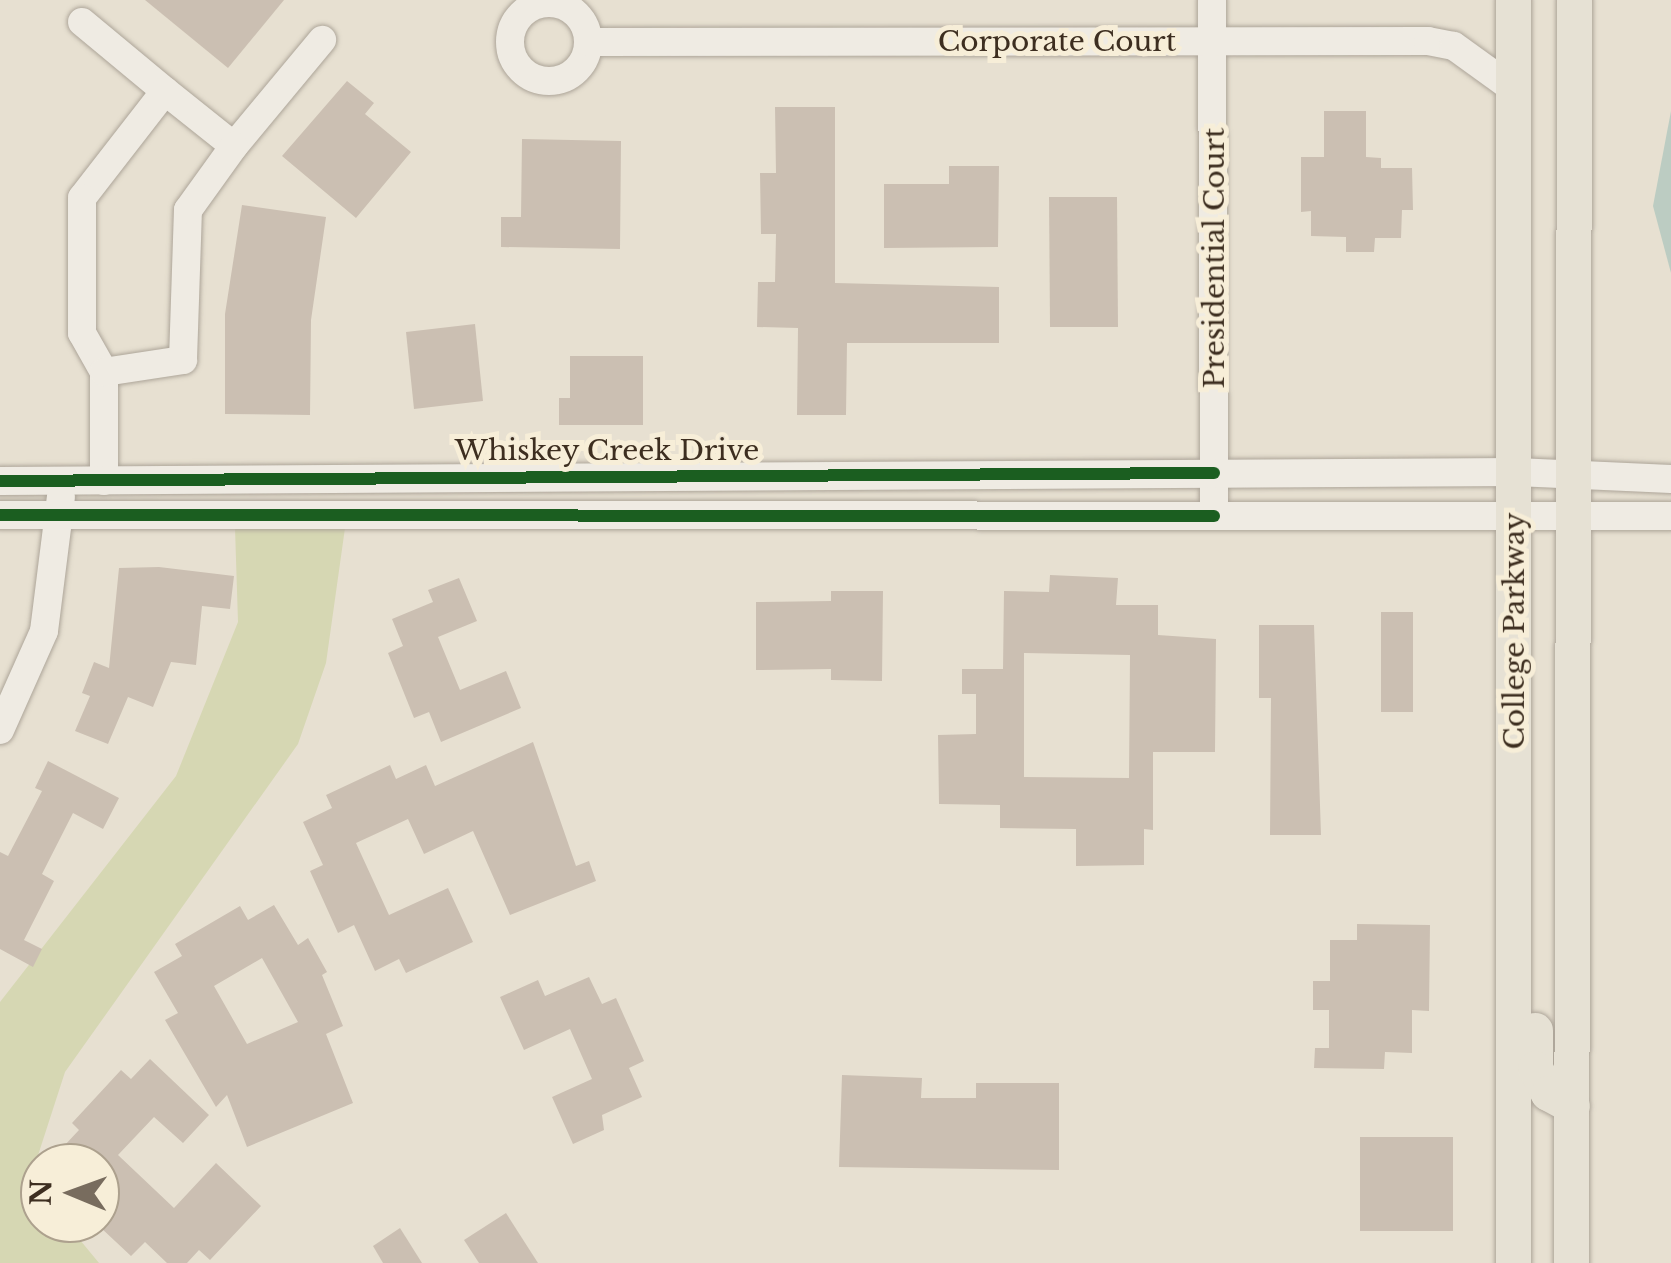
<!DOCTYPE html>
<style>
body{margin:0}
#map{position:relative;width:1671px;height:1263px;overflow:hidden;background:#e7e0d1;font-family:"Libre Baskerville",serif}
div>[style]{position:absolute}
[style*='--x']{left:calc(var(--x)*1px);top:calc(var(--y)*1px);width:calc(var(--w)*1px);rotate:calc(var(--a)*1deg)}
.green>*{inset:0;background:#d6d7b3}
.water>*{inset:0;background:#bcccc2}
.building>*{inset:0;background:#cbbfb2}
.roads{filter:drop-shadow(0 0 2px #ada599) drop-shadow(0 0 2px #ada599)}
.minor>*{height:28px;margin:-14px;padding:0 14px;transform-origin:14px;border-radius:14px;background:#efebe3}
.minor>.ring{margin:-14px;padding:0;box-sizing:content-box;background:none;border:28px solid #efebe3;border-radius:50%}
.major>*{height:35px;margin:-17.5px;padding:0 17.5px;transform-origin:17.5px;border-radius:17.5px;background:#e6e1d4}
.cycleway>*{height:12px;margin:-6px;padding:0 6px;transform-origin:6px;border-radius:6px;background:#1b5e20}
span{translate:-50% -50%;white-space:nowrap;text-align:center;line-height:1.15;-webkit-text-stroke:10px #f7eed8;paint-order:stroke}
.street-label{font-size:28px;color:#3d2e20}
.north{position:absolute;left:20px;top:1143px;width:100px;height:100px;box-sizing:border-box;background:#f7eed8;border:2px solid #ada18e;border-radius:50%;rotate:271deg;font-size:28px;font-weight:700;line-height:40px;text-align:center;color:#3d2e20}
.north::after{content:'';display:block;margin:auto;width:35px;height:45px;background:#786c5e;clip-path:polygon(50% 0,100% 100%,50% 72%,0 100%)}
</style>
<div id="map">
<div class="green">
<div style="clip-path:polygon(235px 528px,345px 528px,326px 663px,298px 744px,65px 1072px,30px 1180px,40px 1192px,40px 1223px,66px 1223px,99px 1263px,0 1263px,0 1002px,176px 776px,238px 622px)"></div>
</div>
<div class="water">
<div style="clip-path:polygon(1671px 111px,1671px 273px,1653px 206px)"></div>
</div>
<div class="building">
<div style="clip-path:polygon(145px 0,284px 0,228px 68px)"></div>
<div style="clip-path:polygon(347px 81px,374px 103px,365px 114px,411px 152px,356px 218px,282px 156px)"></div>
<div style="clip-path:polygon(775px 107px,835px 107px,835px 283px,999px 287px,999px 343px,847px 343px,846px 415px,797px 415px,798px 328px,757px 327px,758px 282px,775px 282px,776px 234px,761px 234px,760px 173px,776px 173px)"></div>
<div style="clip-path:polygon(1324px 111px,1366px 111px,1366px 157px,1381px 158px,1381px 168px,1412px 168px,1413px 210px,1402px 210px,1401px 238px,1375px 238px,1374px 252px,1346px 252px,1346px 237px,1311px 236px,1311px 211px,1301px 212px,1301px 157px,1324px 157px)"></div>
<div style="clip-path:polygon(522px 139px,621px 141px,620px 249px,501px 247px,501px 217px,521px 217px)"></div>
<div style="clip-path:polygon(949px 166px,999px 166px,998px 247px,884px 248px,884px 184px,949px 184px)"></div>
<div style="clip-path:polygon(1049px 197px,1117px 197px,1118px 327px,1050px 327px)"></div>
<div style="clip-path:polygon(242px 205px,326px 217px,311px 320px,310px 415px,225px 414px,225px 314px)"></div>
<div style="clip-path:polygon(475px 324px,483px 401px,414px 409px,406px 332px)"></div>
<div style="clip-path:polygon(570px 356px,643px 356px,643px 425px,559px 425px,559px 398px,570px 398px)"></div>
<div style="clip-path:polygon(159px 567px,234px 576px,230px 609px,202px 606px,196px 665px,171px 662px,153px 707px,128px 697px,108px 744px,75px 731px,90px 696px,82px 693px,94px 662px,109px 668px,119px 568px)"></div>
<div style="clip-path:polygon(evenodd,1050px 575px,1118px 578px,1116px 605px,1158px 605px,1158px 635px,1216px 639px,1215px 752px,1153px 752px,1153px 830px,1144px 829px,1144px 865px,1076px 866px,1076px 829px,1000px 828px,1000px 805px,939px 804px,938px 735px,976px 734px,976px 694px,962px 694px,962px 669px,1003px 669px,1004px 591px,1049px 592px,1050px 575px,1024px 653px,1130px 655px,1129px 778px,1024px 777px,1024px 653px)"></div>
<div style="clip-path:polygon(459px 578px,477px 621px,438px 637px,460px 690px,506px 671px,521px 708px,441px 742px,429px 712px,414px 718px,388px 653px,403px 646px,392px 619px,433px 602px,428px 590px)"></div>
<div style="clip-path:polygon(831px 591px,883px 591px,882px 681px,831px 680px,831px 669px,756px 670px,756px 602px,831px 601px)"></div>
<div style="clip-path:polygon(1381px 612px,1413px 612px,1413px 712px,1381px 712px)"></div>
<div style="clip-path:polygon(1259px 625px,1314px 625px,1321px 835px,1270px 835px,1271px 698px,1259px 698px)"></div>
<div style="clip-path:polygon(533px 742px,576px 866px,589px 861px,596px 881px,510px 915px,473px 831px,424px 854px,408px 819px,356px 843px,389px 915px,448px 888px,473px 942px,406px 973px,399px 959px,375px 971px,354px 925px,338px 933px,310px 871px,323px 865px,303px 822px,332px 808px,326px 795px,390px 765px,396px 779px,426px 765px,435px 786px)"></div>
<div style="clip-path:polygon(48px 761px,119px 798px,103px 829px,73px 813px,42px 874px,54px 881px,24px 940px,42px 949px,33px 967px,0 949px,0 852px,8px 856px,42px 791px,35px 788px)"></div>
<div style="clip-path:polygon(evenodd,274px 905px,298px 945px,308px 938px,327px 972px,322px 975px,343px 1026px,326px 1034px,353px 1103px,247px 1147px,227px 1095px,216px 1107px,165px 1020px,178px 1013px,154px 972px,182px 956px,175px 944px,240px 906px,248px 920px,274px 905px,262px 958px,298px 1022px,247px 1044px,214px 986px,262px 958px)"></div>
<div style="clip-path:polygon(1357px 924px,1430px 925px,1429px 1011px,1412px 1010px,1412px 1053px,1385px 1052px,1384px 1069px,1314px 1068px,1315px 1048px,1329px 1048px,1329px 1010px,1313px 1010px,1313px 981px,1330px 981px,1330px 940px,1357px 940px)"></div>
<div style="clip-path:polygon(589px 977px,602px 1004px,616px 998px,644px 1061px,629px 1068px,642px 1097px,602px 1115px,604px 1130px,573px 1144px,552px 1097px,592px 1079px,570px 1029px,524px 1050px,500px 997px,538px 980px,545px 996px)"></div>
<div style="clip-path:polygon(150px 1059px,209px 1115px,183px 1143px,154px 1117px,118px 1155px,174px 1208px,216px 1163px,261px 1206px,210px 1260px,199px 1250px,187px 1263px,167px 1263px,145px 1242px,131px 1256px,100px 1227px,100px 1163px,48px 1163px,79px 1130px,72px 1123px,121px 1070px,131px 1079px)"></div>
<div style="clip-path:polygon(842px 1075px,922px 1078px,921px 1098px,976px 1098px,976px 1083px,1059px 1083px,1059px 1170px,839px 1167px)"></div>
<div style="clip-path:polygon(1360px 1137px,1453px 1137px,1453px 1231px,1360px 1231px)"></div>
<div style="clip-path:polygon(506px 1213px,538px 1263px,479px 1263px,464px 1240px)"></div>
<div style="clip-path:polygon(400px 1228px,422px 1263px,383px 1263px,373px 1246px)"></div>
</div>
<div class="roads">
<div class="minor">
<div style="--x:1212;--y:0;--w:516;--a:89.78"></div>
<div class="ring" style="left:510px;top:3px;width:50px;height:50px"></div>
<div style="--x:82;--y:22;--w:108;--a:39.7"></div>
<div style="--x:165;--y:91;--w:135;--a:127.8"></div>
<div style="--x:82;--y:198;--w:135;--a:90"></div>
<div style="--x:82;--y:333;--w:45;--a:60.6"></div>
<div style="--x:104;--y:372;--w:109;--a:90"></div>
<div style="--x:588;--y:42;--w:840;--a:-0.07"></div>
<div style="--x:1428;--y:41;--w:26;--a:11"></div>
<div style="--x:1454;--y:46;--w:72;--a:35.9"></div>
<div style="--x:165;--y:91;--w:88;--a:38.6"></div>
<div style="--x:234;--y:146;--w:138;--a:-50.3"></div>
<div style="--x:104;--y:372;--w:80;--a:-8.6"></div>
<div style="--x:183;--y:360;--w:150;--a:-88.1"></div>
<div style="--x:188;--y:210;--w:79;--a:-54.3"></div>
<div style="--x:0;--y:481;--w:1516;--a:-0.34"></div>
<div style="--x:1516;--y:472;--w:155;--a:2.6"></div>
<div style="--x:0;--y:515;--w:1671;--a:0.03"></div>
<div style="--x:0;--y:730;--w:108;--a:-66"></div>
<div style="--x:44;--y:631;--w:135;--a:-82.8"></div>
</div>
<div class="major">
<div style="--x:1513;--y:0;--w:1263;--a:90"></div>
<div style="--x:1535;--y:1030;--w:38;--a:90"></div>
<div style="--x:1535;--y:1068;--w:28;--a:63"></div>
<div style="--x:1548;--y:1093;--w:27;--a:28"></div>
<div style="--x:1571;--y:1263;--w:1263;--a:-89.86"></div>
</div>
</div>
<div class="cycleway">
<div style="--x:0;--y:481;--w:1214;--a:-0.38"></div>
<div style="--x:0;--y:515;--w:1214;--a:0.05"></div>
</div>
<div class="street-label">
<span style="left:1057px;top:42px">Corporate Court</span>
<span style="left:1215px;top:258px;rotate:-90deg">Presidential Court</span>
<span style="left:607px;top:451px">Whiskey Creek Drive</span>
<span style="left:1515px;top:631px;rotate:-90deg">College Parkway</span>
</div>
<div class="north">N</div>
</div>
